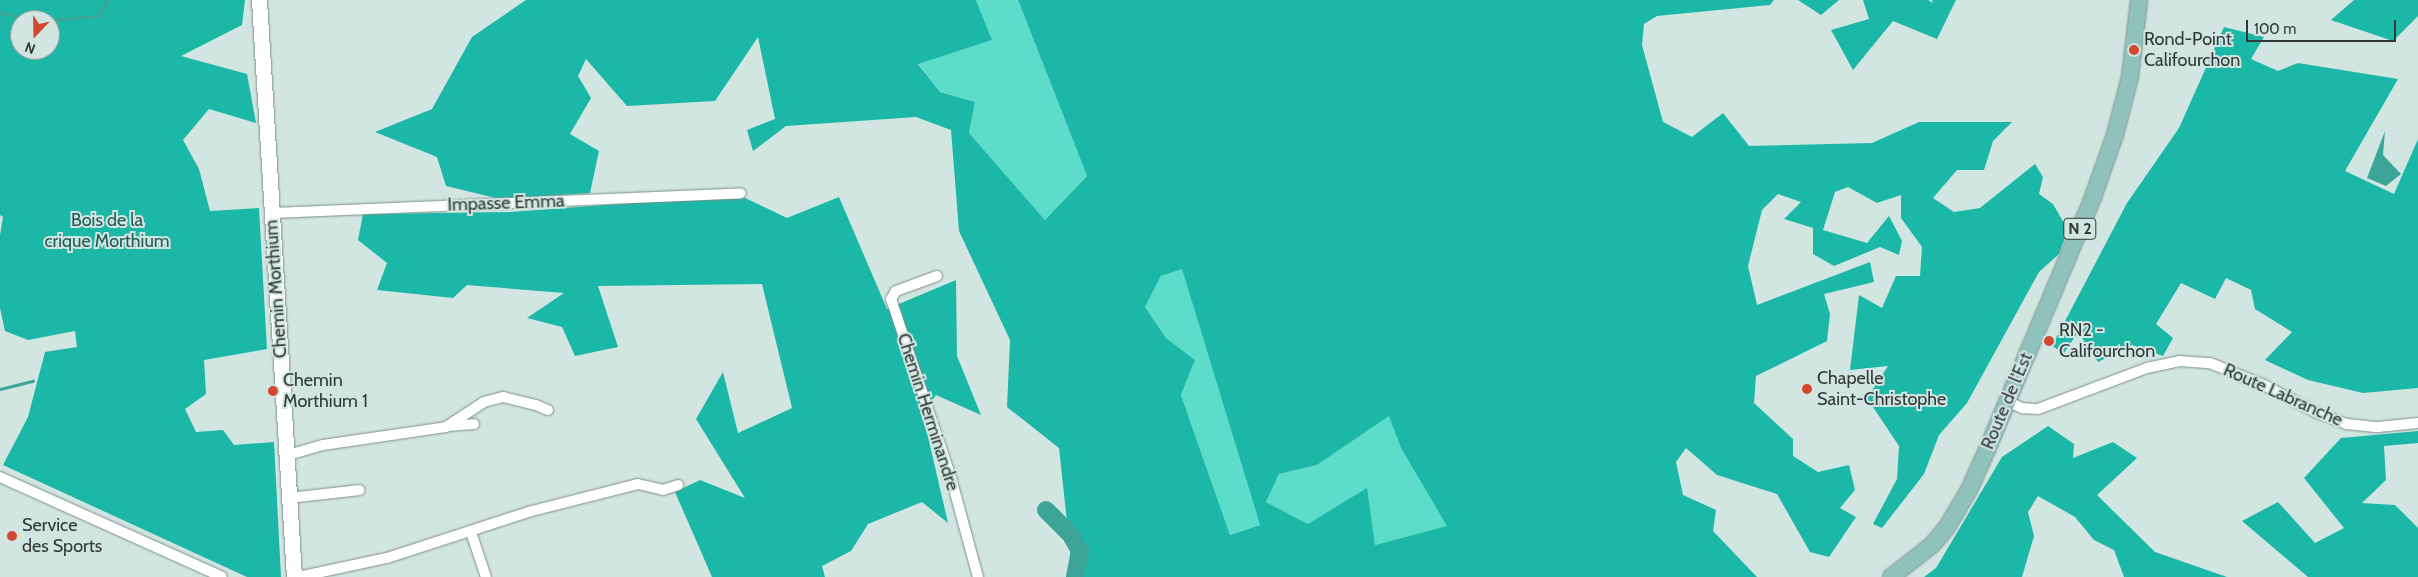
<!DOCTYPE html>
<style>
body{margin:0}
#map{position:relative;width:2418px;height:577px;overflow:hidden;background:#d1e5e1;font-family:Cabin,sans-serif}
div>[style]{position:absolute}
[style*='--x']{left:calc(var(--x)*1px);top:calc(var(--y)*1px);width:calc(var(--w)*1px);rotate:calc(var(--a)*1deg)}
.green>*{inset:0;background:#5cdcca}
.forest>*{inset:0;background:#1cb8a7}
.water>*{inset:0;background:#3da597}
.stream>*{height:3px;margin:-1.5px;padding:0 1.5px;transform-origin:1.5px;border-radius:1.5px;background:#3da597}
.river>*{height:18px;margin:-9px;padding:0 9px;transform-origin:9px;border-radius:9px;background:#3da597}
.roads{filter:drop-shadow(0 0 1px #7d8f8b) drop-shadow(0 0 1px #7d8f8b)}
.street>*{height:10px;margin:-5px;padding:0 5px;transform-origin:5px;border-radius:5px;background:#fff}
.secondary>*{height:15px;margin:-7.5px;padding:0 7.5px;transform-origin:7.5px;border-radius:7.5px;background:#fff}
.primary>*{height:16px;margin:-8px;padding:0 8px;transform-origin:8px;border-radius:8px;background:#8fc2bb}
.dots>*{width:14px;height:14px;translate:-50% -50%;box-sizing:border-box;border:2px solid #d1e5e1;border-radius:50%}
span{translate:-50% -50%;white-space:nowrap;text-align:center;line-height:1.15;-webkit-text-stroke:4px #d1e5e1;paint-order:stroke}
.shield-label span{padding:1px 4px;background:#d1e5e1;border:1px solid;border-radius:4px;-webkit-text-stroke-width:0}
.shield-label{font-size:16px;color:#323938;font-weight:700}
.poi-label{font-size:18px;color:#323938}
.left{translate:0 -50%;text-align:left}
.street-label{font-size:18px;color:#323938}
.park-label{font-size:18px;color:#235c54}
.north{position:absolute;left:10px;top:10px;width:50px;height:50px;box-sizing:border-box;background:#d1e5e1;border:1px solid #91a09d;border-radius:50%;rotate:201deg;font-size:14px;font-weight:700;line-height:20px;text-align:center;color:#323938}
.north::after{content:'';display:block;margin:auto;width:18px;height:22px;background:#d2472d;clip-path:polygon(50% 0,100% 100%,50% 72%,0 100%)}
.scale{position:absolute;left:2246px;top:20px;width:150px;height:22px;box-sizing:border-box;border:2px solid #323938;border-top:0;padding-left:6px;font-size:15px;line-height:18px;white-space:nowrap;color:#323938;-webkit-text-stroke:4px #d1e5e1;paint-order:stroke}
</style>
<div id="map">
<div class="green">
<div style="clip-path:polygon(976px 0,1018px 0,1087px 176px,1045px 220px,969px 133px,975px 102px,940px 92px,918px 63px,992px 40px)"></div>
<div style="clip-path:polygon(1182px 268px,1260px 525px,1230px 535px,1181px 395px,1195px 360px,1166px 338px,1145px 307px,1161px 276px)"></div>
<div style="clip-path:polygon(1390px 415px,1401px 448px,1448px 526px,1375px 545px,1308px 524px,1266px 502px,1279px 474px,1317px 465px)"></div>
</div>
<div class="forest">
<div style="clip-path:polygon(evenodd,0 0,245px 0,242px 25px,181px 56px,247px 74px,256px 123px,209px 109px,183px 140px,199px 169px,210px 211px,259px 208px,267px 349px,204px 360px,206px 394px,185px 409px,196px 432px,223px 430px,234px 445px,274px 442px,281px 577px,247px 577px,3px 465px,28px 417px,45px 352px,77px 347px,75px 331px,28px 340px,5px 331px,0 308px,0 235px,3px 217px,0 215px,0 0,20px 20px,50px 20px,50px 50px,20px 50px,20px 20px)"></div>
<div style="clip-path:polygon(evenodd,526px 0,976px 0,992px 40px,918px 64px,940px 92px,975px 102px,969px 133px,1045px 220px,1087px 176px,1018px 0,1774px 0,1770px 5px,1657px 16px,1644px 24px,1642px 45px,1663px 122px,1692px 137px,1723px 113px,1749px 146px,1872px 143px,1919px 122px,2012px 122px,1993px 141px,1984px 170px,1957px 170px,1933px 198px,1954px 212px,1980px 208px,2035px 164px,2043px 177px,2039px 194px,2053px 204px,2068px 230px,2059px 254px,2039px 272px,1967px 403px,1939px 435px,1924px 474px,1882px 528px,1873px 524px,1897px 479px,1899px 446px,1867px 398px,1888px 366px,1850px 370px,1859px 295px,1882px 308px,1896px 276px,1920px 276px,1922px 247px,1901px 218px,1901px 195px,1877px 203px,1848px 187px,1835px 192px,1823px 230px,1867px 243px,1889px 216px,1902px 241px,1899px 255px,1880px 247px,1834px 266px,1813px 254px,1813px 228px,1784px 219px,1801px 202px,1778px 194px,1762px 210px,1748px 266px,1757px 305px,1870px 262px,1874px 282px,1824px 294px,1830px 314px,1827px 341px,1756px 376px,1754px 403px,1793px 439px,1793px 456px,1818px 472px,1849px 465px,1855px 490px,1840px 508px,1856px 517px,1829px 557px,1810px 552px,1777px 494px,1717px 475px,1686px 448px,1676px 462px,1683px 495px,1716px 510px,1713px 531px,1757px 577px,1073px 577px,1059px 448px,1007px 407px,1010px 340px,959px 231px,951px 130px,916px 117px,786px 126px,753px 151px,747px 130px,775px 119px,758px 37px,715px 101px,627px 106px,586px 59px,578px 76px,591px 98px,570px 134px,599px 151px,590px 193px,500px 199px,446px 186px,437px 157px,375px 132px,432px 109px,472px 37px,526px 0,1182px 269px,1260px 525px,1230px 535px,1181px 395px,1195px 360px,1166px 338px,1145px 307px,1161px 276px,1182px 269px,526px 0,1389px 416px,1401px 448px,1447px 526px,1375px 545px,1367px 488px,1308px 524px,1266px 502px,1279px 474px,1317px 465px,1389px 416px)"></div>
<div style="clip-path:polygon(1798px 0,1839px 0,1821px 15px)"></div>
<div style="clip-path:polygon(1863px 0,1928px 0,1933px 3px,1932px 0,1956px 0,1937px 39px,1893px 21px,1853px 70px,1831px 30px,1869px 19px)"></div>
<div style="clip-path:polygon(2354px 0,2418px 0,2418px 16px,2393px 41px,2331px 20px)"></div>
<div style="clip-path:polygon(2224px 27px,2264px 37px,2251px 59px,2278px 71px,2298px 63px,2398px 79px,2345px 171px,2394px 194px,2418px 139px,2418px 388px,2363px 393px,2308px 380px,2265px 360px,2292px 332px,2255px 309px,2251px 290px,2226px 278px,2215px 299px,2181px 283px,2156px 324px,2173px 338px,2163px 356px,2132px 345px,2098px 362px,2078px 332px,2064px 353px,2052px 346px,2127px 203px,2179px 128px)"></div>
<div style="clip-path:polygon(739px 195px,787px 218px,839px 197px,887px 309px,956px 280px,957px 356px,981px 415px,936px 395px,923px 415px,948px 523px,922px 502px,868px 524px,851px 551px,822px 566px,825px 577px,712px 577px,675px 492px,700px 480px,745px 498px,696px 419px,723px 372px,738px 433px,792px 408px,762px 284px,598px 286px,618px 347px,575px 356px,562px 327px,527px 318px,564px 293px,467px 285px,453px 298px,377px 290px,387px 263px,358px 240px,363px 214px,510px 212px)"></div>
<div style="clip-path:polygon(2048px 426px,2074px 444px,2073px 458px,2113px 442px,2137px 458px,2097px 495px,2155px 552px,2227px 577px,2124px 577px,2114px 550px,2094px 540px,2075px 517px,2038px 496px,2028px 512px,2034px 536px,2022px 577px,1924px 577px,1936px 568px,2002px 457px)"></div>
<div style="clip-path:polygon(2418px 431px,2418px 443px,2384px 446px,2386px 480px,2362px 503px,2395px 505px,2418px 528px,2418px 577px,2308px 577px,2242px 521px,2278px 502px,2315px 543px,2344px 528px,2304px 478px,2341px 438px)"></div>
</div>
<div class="water">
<div style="clip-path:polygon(2385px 131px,2383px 155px,2401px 174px,2386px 186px,2367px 178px)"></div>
</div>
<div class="stream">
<div style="--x:0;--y:12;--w:30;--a:15"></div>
<div style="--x:50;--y:20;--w:49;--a:-4.7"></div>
<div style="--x:99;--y:16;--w:18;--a:-63"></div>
<div style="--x:0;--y:389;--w:34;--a:-14"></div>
</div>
<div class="river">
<div style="--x:1046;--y:510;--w:35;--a:45"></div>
<div style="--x:1071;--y:535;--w:18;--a:61"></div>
<div style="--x:1080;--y:551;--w:26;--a:101"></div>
</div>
<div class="roads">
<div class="street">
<div style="--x:272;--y:213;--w:469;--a:-2.4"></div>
<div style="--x:937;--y:276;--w:44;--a:159.9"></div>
<div style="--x:896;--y:291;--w:9;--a:122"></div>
<div style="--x:891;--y:299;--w:185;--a:71.4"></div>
<div style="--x:950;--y:474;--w:107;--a:74.8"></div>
<div style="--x:2007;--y:401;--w:17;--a:25"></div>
<div style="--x:2022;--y:408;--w:16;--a:4"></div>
<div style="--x:2038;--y:409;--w:116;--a:-20.6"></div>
<div style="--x:2147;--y:368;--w:33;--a:-12"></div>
<div style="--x:2179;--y:361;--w:31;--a:4"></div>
<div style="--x:2210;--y:363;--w:58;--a:22.2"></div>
<div style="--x:2264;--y:385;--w:58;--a:27.9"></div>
<div style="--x:2315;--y:412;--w:34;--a:21"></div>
<div style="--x:2347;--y:424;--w:31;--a:6"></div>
<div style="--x:2378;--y:427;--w:40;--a:-5.7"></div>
<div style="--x:447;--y:426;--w:27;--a:-4"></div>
<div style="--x:288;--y:455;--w:36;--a:-16"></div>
<div style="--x:323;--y:445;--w:124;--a:-8.3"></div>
<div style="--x:446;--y:427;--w:45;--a:-33.3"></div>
<div style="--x:484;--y:402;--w:20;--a:-15"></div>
<div style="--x:503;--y:397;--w:34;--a:14"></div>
<div style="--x:536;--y:405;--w:13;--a:23"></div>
<div style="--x:0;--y:477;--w:243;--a:24.2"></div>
<div style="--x:290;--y:498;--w:70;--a:-6.5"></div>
<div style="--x:471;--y:532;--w:47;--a:71.6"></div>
<div style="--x:298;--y:577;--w:91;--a:-12.1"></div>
<div style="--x:387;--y:558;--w:152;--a:-18"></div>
<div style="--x:532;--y:511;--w:109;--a:-14.3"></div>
<div style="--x:638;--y:484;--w:26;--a:13"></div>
<div style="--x:663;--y:490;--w:16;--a:-18"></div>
</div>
<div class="secondary">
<div style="--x:259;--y:0;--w:578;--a:86.53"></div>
</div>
<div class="primary">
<div style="--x:1891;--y:577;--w:52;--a:-38"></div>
<div style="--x:1932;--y:545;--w:23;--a:-50"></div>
<div style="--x:1947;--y:527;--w:43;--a:-59.3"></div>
<div style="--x:1969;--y:490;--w:49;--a:-66"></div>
<div style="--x:1989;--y:445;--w:269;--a:-67.2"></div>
<div style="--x:2093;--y:197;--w:66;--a:-70.5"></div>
<div style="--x:2115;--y:135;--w:60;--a:-75.5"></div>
<div style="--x:2130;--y:77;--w:78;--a:-83.3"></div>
</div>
</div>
<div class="dots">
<div style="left:2134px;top:50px;background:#d2472d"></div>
<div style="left:2049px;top:341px;background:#d2472d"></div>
<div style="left:1807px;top:389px;background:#d2472d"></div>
<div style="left:273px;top:391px;background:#d2472d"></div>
<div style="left:12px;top:536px;background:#d2472d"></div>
</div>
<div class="shield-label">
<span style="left:2080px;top:229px">N 2</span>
</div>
<div class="poi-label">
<span class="left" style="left:2144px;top:50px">Rond-Point<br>Califourchon</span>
<span class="left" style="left:2059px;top:341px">RN2 -<br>Califourchon</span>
<span class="left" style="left:1817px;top:389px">Chapelle<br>Saint-Christophe</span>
<span class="left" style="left:283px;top:391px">Chemin<br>Morthium 1</span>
<span class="left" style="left:22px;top:536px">Service<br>des Sports</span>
</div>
<div class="street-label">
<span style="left:506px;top:203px;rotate:-2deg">Impasse Emma</span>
<span style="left:276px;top:289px;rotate:-94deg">Chemin Morthium</span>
<span style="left:2283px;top:395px;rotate:24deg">Route Labranche</span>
<span style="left:2007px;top:401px;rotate:-67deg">Route de l'Est</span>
<span style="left:928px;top:412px;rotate:72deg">Chemin Herminandre</span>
</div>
<div class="park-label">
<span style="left:107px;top:231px">Bois de la<br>crique Morthium</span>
</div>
<div class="north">N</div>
<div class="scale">100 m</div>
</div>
